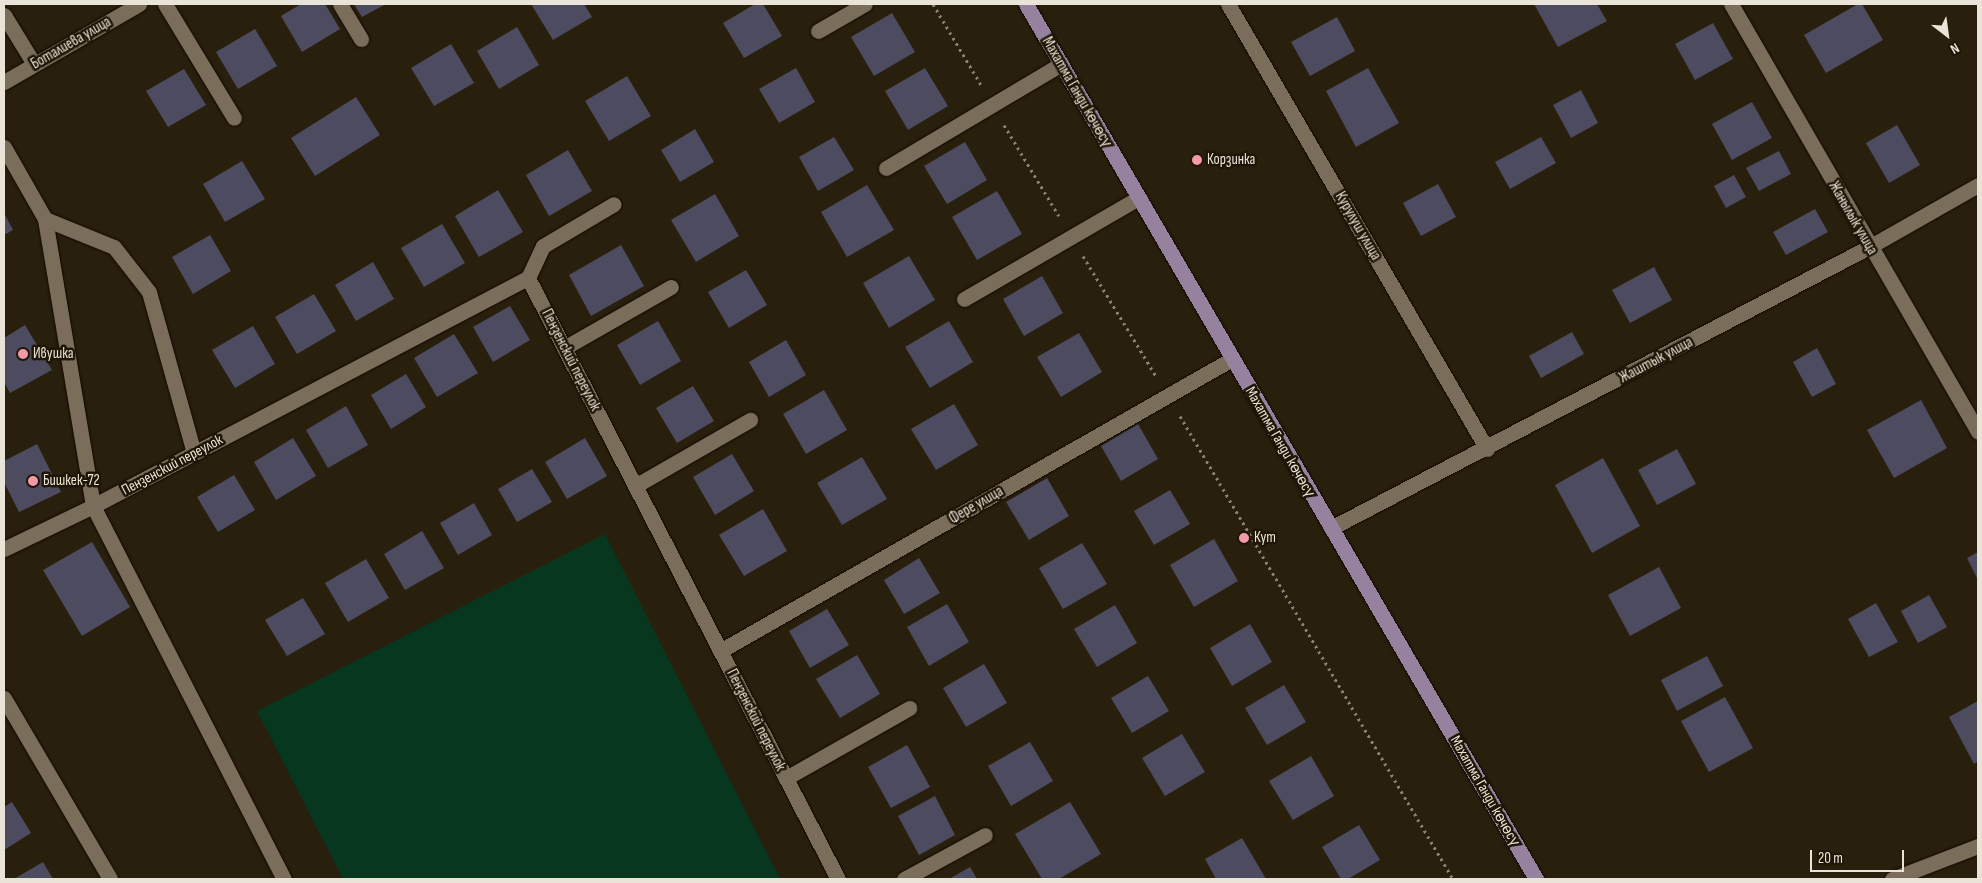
<!DOCTYPE html>
<meta charset="utf-8">
<style>
body{margin:0}
#map{position:relative;width:1982px;height:883px;overflow:hidden;background:#291f0d;font-family:"Sofia Sans Condensed",sans-serif}
div>[style]{position:absolute}
[style*='--x']{left:calc(var(--x)*1px);top:calc(var(--y)*1px);width:calc(var(--w)*1px);rotate:calc(var(--a)*1deg)}
.green>*{inset:0;background:#083720}
.building>*{inset:0;background:#4c4b5f}
.path>*{height:3px;margin-top:-1.5px;transform-origin:0;background:repeating-linear-gradient(90deg,#8a8273 0 2.5px,transparent 0 6.5px)}
.roads{filter:drop-shadow(0 0 1px #120900) drop-shadow(0 0 1px #120900)}
.minor>*{height:15px;margin:-7.5px;padding:0 7.5px;transform-origin:7.5px;border-radius:7.5px;background:#7a6e5a}
.major>*{height:15px;margin:-7.5px;padding:0 7.5px;transform-origin:7.5px;border-radius:7.5px;background:#96819e}
.dots>*{width:14px;height:14px;translate:-50% -50%;box-sizing:border-box;border:2px solid #1f1605;border-radius:50%}
span{translate:-50% -50%;white-space:nowrap;text-align:center;line-height:1.15;-webkit-text-stroke:5px #1f1605;paint-order:stroke}
.street-label{font-size:15px;color:#eae3d8}
.poi-label{font-size:15px;color:#eae3d8}
.left{translate:0 -50%;text-align:left}
.frame{position:absolute;inset:0;border:5px solid #eae3d8;pointer-events:none}
.north{position:absolute;left:1922px;top:10px;width:50px;height:50px;-webkit-text-stroke:4px #1f1605;paint-order:stroke;rotate:150deg;font-size:14px;font-weight:700;line-height:20px;text-align:center;color:#eae3d8}
.north::after{content:'';display:block;margin:auto;width:18px;height:22px;background:#eae3d8;clip-path:polygon(50% 0,100% 100%,50% 72%,0 100%)}
.scale{position:absolute;left:1810px;top:850px;width:94px;height:22px;box-sizing:border-box;border:2px solid #eae3d8;border-top:0;padding-left:6px;font-size:15px;line-height:18px;white-space:nowrap;color:#eae3d8;-webkit-text-stroke:4px #1f1605;paint-order:stroke}
</style>
<div id="map">
<div class="green">
<div style="clip-path:polygon(605px 534px,780px 879px,343px 879px,257px 711px)"></div>
</div>
<div class="building">
<div style="clip-path:polygon(301px 4px,325px 4px,340px 29px,302px 52px,281px 16px)"></div>
<div style="clip-path:polygon(354px 4px,386px 4px,362px 17px)"></div>
<div style="clip-path:polygon(531px 4px,584px 4px,592px 17px,553px 40px)"></div>
<div style="clip-path:polygon(755px 4px,763px 4px,782px 36px,744px 58px,723px 23px)"></div>
<div style="clip-path:polygon(1534px 4px,1597px 4px,1607px 21px,1558px 47px)"></div>
<div style="clip-path:polygon(1858px 4px,1862px 4px,1883px 40px,1826px 73px,1804px 35px)"></div>
<div style="clip-path:polygon(892px 13px,915px 52px,874px 76px,851px 37px)"></div>
<div style="clip-path:polygon(1337px 17px,1355px 51px,1310px 76px,1291px 42px)"></div>
<div style="clip-path:polygon(1713px 23px,1733px 59px,1695px 80px,1675px 44px)"></div>
<div style="clip-path:polygon(517px 27px,539px 65px,499px 89px,477px 51px)"></div>
<div style="clip-path:polygon(255px 29px,277px 66px,238px 89px,216px 52px)"></div>
<div style="clip-path:polygon(451px 44px,474px 83px,434px 106px,411px 68px)"></div>
<div style="clip-path:polygon(796px 68px,815px 102px,779px 123px,759px 89px)"></div>
<div style="clip-path:polygon(925px 68px,948px 106px,908px 130px,885px 91px)"></div>
<div style="clip-path:polygon(1368px 68px,1399px 123px,1356px 147px,1326px 91px)"></div>
<div style="clip-path:polygon(184px 69px,206px 105px,168px 127px,146px 91px)"></div>
<div style="clip-path:polygon(627px 76px,651px 116px,609px 141px,585px 101px)"></div>
<div style="clip-path:polygon(1581px 90px,1598px 123px,1571px 138px,1553px 105px)"></div>
<div style="clip-path:polygon(356px 97px,380px 135px,315px 176px,291px 138px)"></div>
<div style="clip-path:polygon(1752px 102px,1772px 138px,1732px 160px,1712px 124px)"></div>
<div style="clip-path:polygon(1897px 125px,1920px 165px,1889px 183px,1866px 143px)"></div>
<div style="clip-path:polygon(695px 129px,714px 162px,680px 182px,661px 150px)"></div>
<div style="clip-path:polygon(834px 137px,854px 170px,818px 191px,799px 157px)"></div>
<div style="clip-path:polygon(1541px 137px,1556px 163px,1510px 189px,1495px 162px)"></div>
<div style="clip-path:polygon(965px 142px,987px 180px,947px 204px,924px 166px)"></div>
<div style="clip-path:polygon(568px 150px,592px 191px,549px 216px,526px 175px)"></div>
<div style="clip-path:polygon(1779px 151px,1791px 174px,1759px 191px,1746px 168px)"></div>
<div style="clip-path:polygon(242px 161px,265px 199px,225px 222px,203px 184px)"></div>
<div style="clip-path:polygon(1734px 175px,1746px 197px,1726px 208px,1714px 186px)"></div>
<div style="clip-path:polygon(1438px 184px,1456px 217px,1421px 236px,1403px 203px)"></div>
<div style="clip-path:polygon(867px 185px,894px 230px,847px 257px,821px 212px)"></div>
<div style="clip-path:polygon(498px 190px,523px 232px,479px 257px,455px 216px)"></div>
<div style="clip-path:polygon(997px 191px,1022px 234px,977px 260px,952px 217px)"></div>
<div style="clip-path:polygon(715px 194px,739px 236px,696px 262px,671px 220px)"></div>
<div style="clip-path:polygon(1815px 209px,1828px 232px,1786px 255px,1773px 232px)"></div>
<div style="clip-path:polygon(4px 213px,13px 230px,4px 235px)"></div>
<div style="clip-path:polygon(442px 224px,465px 263px,424px 287px,401px 248px)"></div>
<div style="clip-path:polygon(210px 235px,231px 271px,193px 294px,172px 257px)"></div>
<div style="clip-path:polygon(621px 245px,644px 286px,591px 316px,569px 275px)"></div>
<div style="clip-path:polygon(909px 256px,935px 300px,889px 328px,863px 283px)"></div>
<div style="clip-path:polygon(373px 262px,394px 299px,356px 321px,335px 285px)"></div>
<div style="clip-path:polygon(1654px 267px,1672px 300px,1630px 323px,1612px 290px)"></div>
<div style="clip-path:polygon(746px 270px,767px 305px,729px 328px,708px 292px)"></div>
<div style="clip-path:polygon(1042px 276px,1063px 313px,1024px 336px,1003px 299px)"></div>
<div style="clip-path:polygon(314px 294px,336px 331px,297px 354px,275px 317px)"></div>
<div style="clip-path:polygon(510px 306px,530px 340px,493px 362px,473px 327px)"></div>
<div style="clip-path:polygon(658px 321px,681px 361px,640px 385px,617px 345px)"></div>
<div style="clip-path:polygon(949px 321px,973px 362px,930px 388px,905px 347px)"></div>
<div style="clip-path:polygon(25px 325px,52px 370px,10px 393px,4px 382px,4px 338px)"></div>
<div style="clip-path:polygon(253px 326px,275px 364px,235px 388px,212px 350px)"></div>
<div style="clip-path:polygon(1572px 332px,1584px 354px,1541px 378px,1529px 356px)"></div>
<div style="clip-path:polygon(1079px 333px,1102px 372px,1061px 397px,1037px 357px)"></div>
<div style="clip-path:polygon(454px 334px,478px 373px,437px 397px,414px 358px)"></div>
<div style="clip-path:polygon(786px 340px,806px 375px,769px 397px,749px 362px)"></div>
<div style="clip-path:polygon(1817px 348px,1836px 384px,1812px 397px,1793px 362px)"></div>
<div style="clip-path:polygon(406px 374px,426px 407px,391px 429px,371px 395px)"></div>
<div style="clip-path:polygon(693px 386px,714px 421px,677px 443px,656px 408px)"></div>
<div style="clip-path:polygon(824px 390px,847px 430px,806px 454px,783px 414px)"></div>
<div style="clip-path:polygon(1921px 400px,1947px 448px,1894px 478px,1867px 430px)"></div>
<div style="clip-path:polygon(954px 404px,978px 445px,936px 470px,911px 429px)"></div>
<div style="clip-path:polygon(346px 406px,368px 445px,328px 468px,306px 430px)"></div>
<div style="clip-path:polygon(1138px 424px,1158px 459px,1121px 481px,1101px 446px)"></div>
<div style="clip-path:polygon(293px 438px,316px 476px,276px 500px,254px 462px)"></div>
<div style="clip-path:polygon(585px 438px,607px 476px,567px 499px,545px 462px)"></div>
<div style="clip-path:polygon(37px 444px,61px 492px,19px 512px,4px 482px,4px 461px)"></div>
<div style="clip-path:polygon(1677px 449px,1696px 484px,1657px 505px,1638px 470px)"></div>
<div style="clip-path:polygon(732px 454px,754px 491px,715px 515px,693px 477px)"></div>
<div style="clip-path:polygon(862px 457px,887px 499px,842px 525px,817px 483px)"></div>
<div style="clip-path:polygon(1603px 458px,1640px 526px,1592px 553px,1555px 485px)"></div>
<div style="clip-path:polygon(532px 469px,552px 502px,517px 522px,498px 489px)"></div>
<div style="clip-path:polygon(234px 475px,255px 510px,218px 532px,197px 497px)"></div>
<div style="clip-path:polygon(1047px 478px,1069px 516px,1029px 540px,1006px 502px)"></div>
<div style="clip-path:polygon(1170px 490px,1190px 524px,1154px 545px,1134px 511px)"></div>
<div style="clip-path:polygon(474px 503px,492px 535px,458px 555px,440px 523px)"></div>
<div style="clip-path:polygon(763px 509px,787px 551px,744px 576px,719px 535px)"></div>
<div style="clip-path:polygon(422px 531px,444px 568px,405px 590px,384px 554px)"></div>
<div style="clip-path:polygon(1214px 539px,1238px 581px,1194px 607px,1170px 565px)"></div>
<div style="clip-path:polygon(92px 542px,130px 607px,82px 636px,43px 570px)"></div>
<div style="clip-path:polygon(1082px 543px,1107px 584px,1063px 609px,1039px 568px)"></div>
<div style="clip-path:polygon(1978px 552px,1978px 580px,1967px 558px)"></div>
<div style="clip-path:polygon(919px 558px,940px 593px,904px 614px,884px 580px)"></div>
<div style="clip-path:polygon(366px 559px,389px 598px,348px 622px,325px 583px)"></div>
<div style="clip-path:polygon(1659px 567px,1681px 608px,1630px 636px,1608px 595px)"></div>
<div style="clip-path:polygon(1929px 595px,1947px 627px,1918px 643px,1901px 611px)"></div>
<div style="clip-path:polygon(303px 598px,325px 634px,287px 656px,265px 620px)"></div>
<div style="clip-path:polygon(1876px 603px,1898px 642px,1869px 657px,1848px 619px)"></div>
<div style="clip-path:polygon(947px 604px,969px 642px,929px 666px,907px 627px)"></div>
<div style="clip-path:polygon(1115px 605px,1137px 643px,1097px 667px,1074px 629px)"></div>
<div style="clip-path:polygon(827px 609px,849px 645px,810px 668px,789px 631px)"></div>
<div style="clip-path:polygon(1250px 624px,1272px 662px,1232px 686px,1210px 648px)"></div>
<div style="clip-path:polygon(857px 655px,880px 694px,840px 718px,816px 679px)"></div>
<div style="clip-path:polygon(1707px 656px,1723px 686px,1677px 711px,1661px 680px)"></div>
<div style="clip-path:polygon(984px 664px,1007px 703px,966px 727px,943px 688px)"></div>
<div style="clip-path:polygon(1148px 676px,1169px 711px,1132px 733px,1111px 698px)"></div>
<div style="clip-path:polygon(1284px 685px,1306px 722px,1267px 745px,1245px 708px)"></div>
<div style="clip-path:polygon(1725px 697px,1753px 748px,1709px 772px,1681px 721px)"></div>
<div style="clip-path:polygon(1978px 701px,1978px 761px,1974px 764px,1949px 717px)"></div>
<div style="clip-path:polygon(1182px 734px,1205px 772px,1165px 796px,1142px 758px)"></div>
<div style="clip-path:polygon(1030px 742px,1053px 781px,1011px 806px,988px 766px)"></div>
<div style="clip-path:polygon(907px 745px,930px 787px,891px 808px,868px 767px)"></div>
<div style="clip-path:polygon(1311px 756px,1334px 796px,1293px 820px,1269px 781px)"></div>
<div style="clip-path:polygon(935px 796px,955px 835px,919px 855px,898px 816px)"></div>
<div style="clip-path:polygon(12px 802px,31px 833px,4px 850px,4px 807px)"></div>
<div style="clip-path:polygon(1070px 802px,1101px 854px,1059px 879px,1042px 879px,1015px 834px)"></div>
<div style="clip-path:polygon(1359px 825px,1380px 860px,1348px 879px,1341px 879px,1322px 847px)"></div>
<div style="clip-path:polygon(1242px 838px,1266px 879px,1216px 879px,1205px 859px)"></div>
<div style="clip-path:polygon(43px 862px,53px 879px,14px 879px)"></div>
<div style="clip-path:polygon(970px 867px,977px 879px,949px 879px)"></div>
</div>
<div class="path">
<div style="--x:933;--y:4;--w:94;--a:59.3"></div>
<div style="--x:1004;--y:125;--w:106;--a:58.9"></div>
<div style="--x:1083;--y:256;--w:140;--a:58.7"></div>
<div style="--x:1180;--y:416;--w:537;--a:59.48"></div>
</div>
<div class="roads">
<div class="minor">
<div style="--x:165;--y:4;--w:133;--a:58.8"></div>
<div style="--x:340;--y:4;--w:41;--a:59"></div>
<div style="--x:1228;--y:4;--w:515;--a:59.8"></div>
<div style="--x:1731;--y:4;--w:494;--a:60"></div>
<div style="--x:4;--y:15;--w:57;--a:58.5"></div>
<div style="--x:818;--y:31;--w:54;--a:-29.9"></div>
<div style="--x:4;--y:82;--w:156;--a:-30"></div>
<div style="--x:4;--y:147;--w:83;--a:60.3"></div>
<div style="--x:45;--y:219;--w:291;--a:80.5"></div>
<div style="--x:93;--y:506;--w:419;--a:62.9"></div>
<div style="--x:886;--y:168;--w:204;--a:-30.7"></div>
<div style="--x:45;--y:219;--w:74;--a:22.1"></div>
<div style="--x:114;--y:247;--w:57;--a:52.1"></div>
<div style="--x:149;--y:292;--w:167;--a:74.4"></div>
<div style="--x:528;--y:278;--w:35;--a:-65"></div>
<div style="--x:543;--y:246;--w:82;--a:-30.6"></div>
<div style="--x:964;--y:299;--w:201;--a:-30.1"></div>
<div style="--x:564;--y:348;--w:123;--a:-29.7"></div>
<div style="--x:635;--y:486;--w:133;--a:-29.9"></div>
<div style="--x:1331;--y:528;--w:607;--a:-27.58"></div>
<div style="--x:1869;--y:247;--w:125;--a:-29.6"></div>
<div style="--x:4;--y:549;--w:99;--a:-25.8"></div>
<div style="--x:93;--y:506;--w:491;--a:-27.7"></div>
<div style="--x:528;--y:278;--w:676;--a:62.72"></div>
<div style="--x:720;--y:651;--w:589;--a:-29.7"></div>
<div style="--x:4;--y:698;--w:210;--a:59.6"></div>
<div style="--x:786;--y:778;--w:142;--a:-29.6"></div>
<div style="--x:904;--y:879;--w:92;--a:-28.5"></div>
<div style="--x:1892;--y:879;--w:92;--a:-21"></div>
</div>
<div class="major">
<div style="--x:1026;--y:4;--w:1013;--a:59.76"></div>
</div>
</div>
<div class="dots">
<div style="left:1197px;top:160px;background:#f39aaa"></div>
<div style="left:23px;top:354px;background:#f39aaa"></div>
<div style="left:33px;top:481px;background:#f39aaa"></div>
<div style="left:1244px;top:538px;background:#f39aaa"></div>
</div>
<div class="street-label">
<span style="left:71px;top:43px;rotate:-30deg">Боталиева улица</span>
<span style="left:1077px;top:92px;rotate:60deg">Махатма Ганди көчөсү</span>
<span style="left:1853px;top:218px;rotate:60deg">Жанылык улица</span>
<span style="left:1358px;top:226px;rotate:60deg">Курулуш улица</span>
<span style="left:571px;top:360px;rotate:63deg">Пензенский переулок</span>
<span style="left:1656px;top:360px;rotate:-28deg">Жаштык улица</span>
<span style="left:1280px;top:442px;rotate:60deg">Махатма Ганди көчөсү</span>
<span style="left:172px;top:465px;rotate:-28deg">Пензенский переулок</span>
<span style="left:976px;top:505px;rotate:-30deg">Фере улица</span>
<span style="left:756px;top:720px;rotate:63deg">Пензенский переулок</span>
<span style="left:1485px;top:791px;rotate:60deg">Махатма Ганди көчөсү</span>
</div>
<div class="poi-label">
<span class="left" style="left:1207px;top:160px">Корзинка</span>
<span class="left" style="left:33px;top:354px">Ивушка</span>
<span class="left" style="left:43px;top:481px">Бишкек-72</span>
<span class="left" style="left:1254px;top:538px">Кут</span>
</div>
<div class="frame"></div>
<div class="north">N</div>
<div class="scale">20 m</div>
</div>
